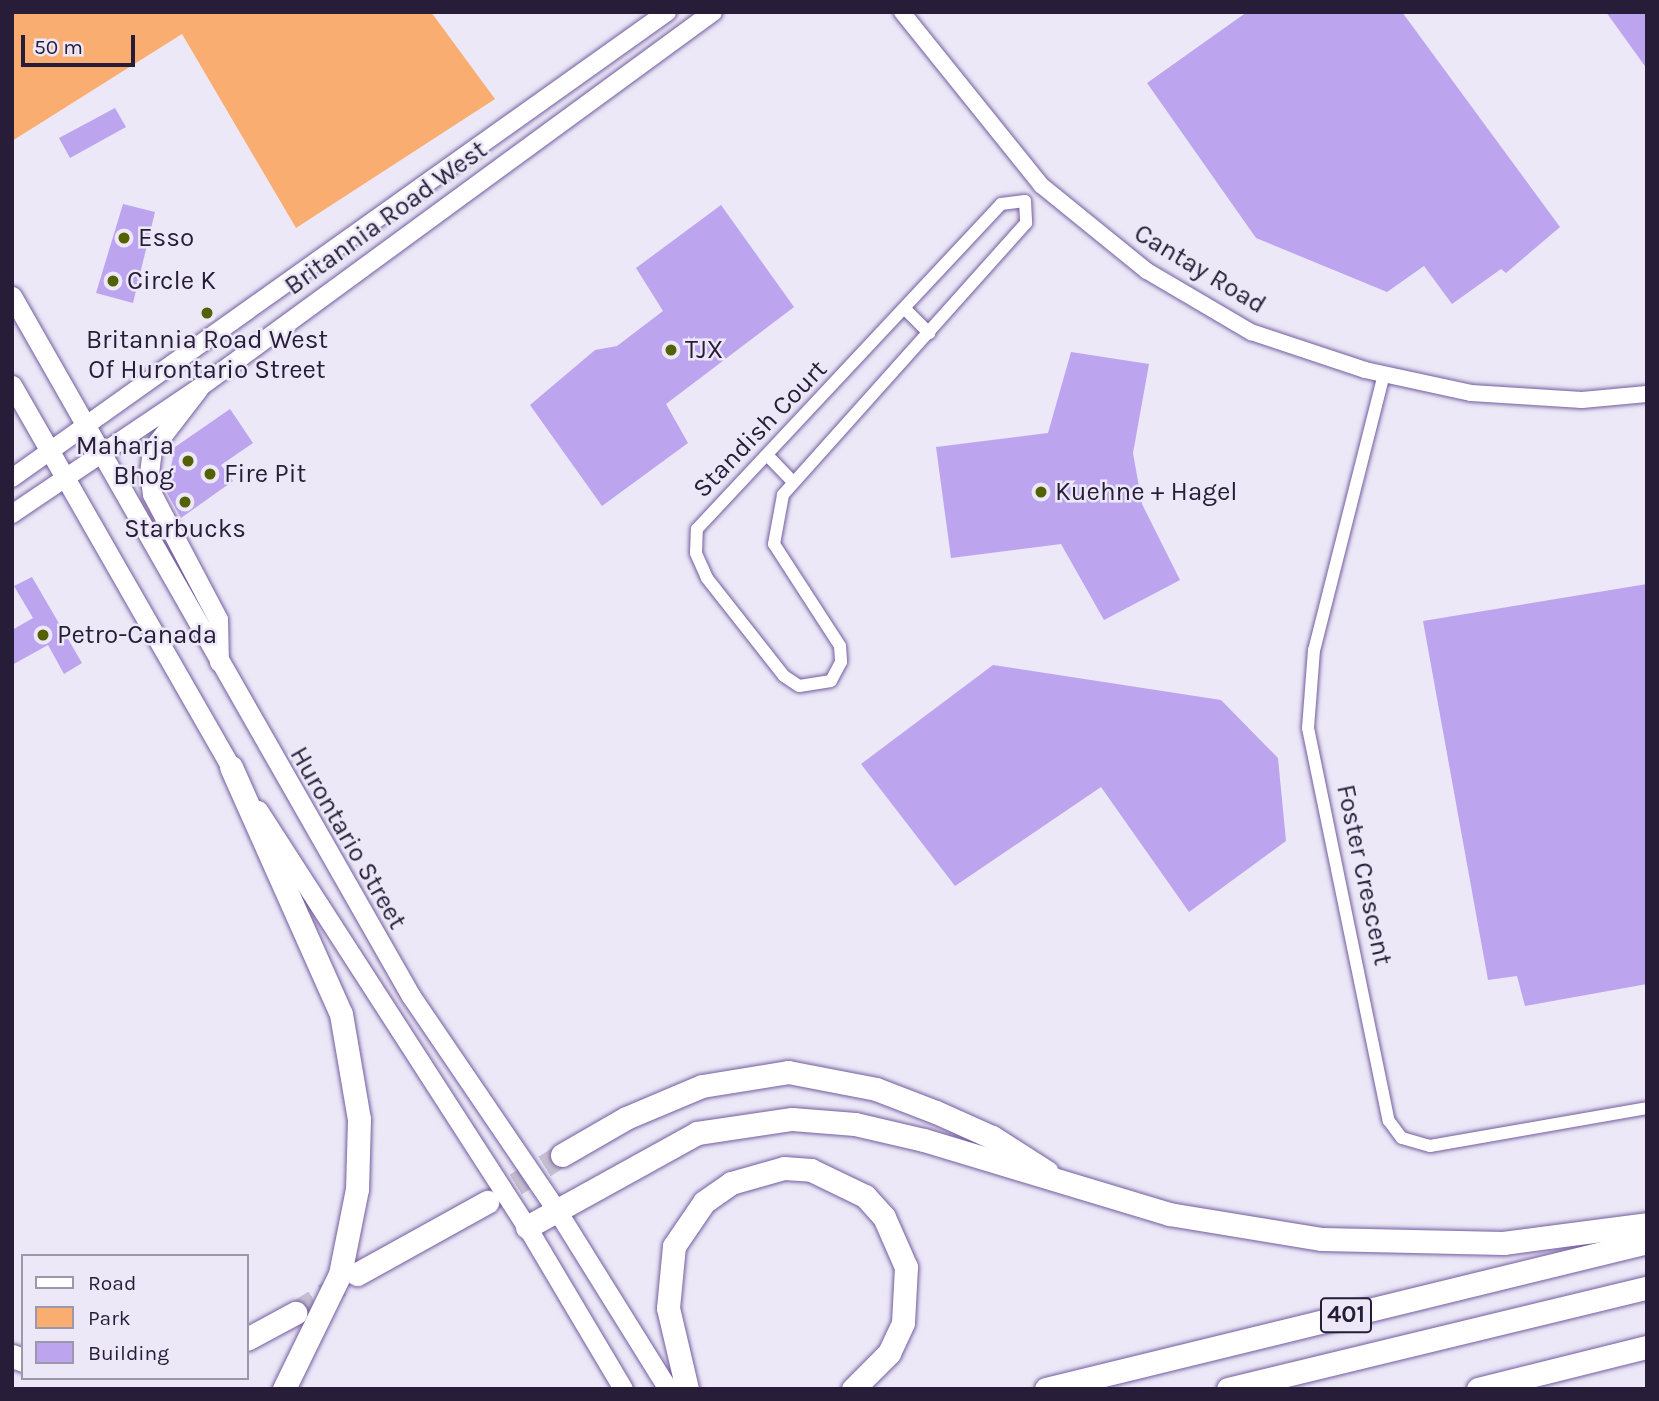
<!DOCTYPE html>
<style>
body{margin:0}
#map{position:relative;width:1659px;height:1401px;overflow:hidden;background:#ece8f7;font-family:Karla,sans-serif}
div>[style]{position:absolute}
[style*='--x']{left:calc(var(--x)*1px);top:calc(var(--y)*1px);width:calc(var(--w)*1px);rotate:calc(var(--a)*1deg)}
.green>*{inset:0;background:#f9ad70}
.building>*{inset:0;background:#bca4ee}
.motorway-tunnel>*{height:23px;margin-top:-11.5px;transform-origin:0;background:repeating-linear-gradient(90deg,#c5bfd1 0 23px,transparent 0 34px)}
.roads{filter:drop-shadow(0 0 2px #745da0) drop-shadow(0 0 2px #745da0)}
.minor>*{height:12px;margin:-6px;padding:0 6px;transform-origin:6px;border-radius:6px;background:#fff}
.tertiary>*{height:16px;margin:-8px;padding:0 8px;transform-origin:8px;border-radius:8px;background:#fff}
.secondary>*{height:18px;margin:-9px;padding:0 9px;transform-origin:9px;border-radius:9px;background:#fff}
.primary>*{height:19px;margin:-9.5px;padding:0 9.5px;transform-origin:9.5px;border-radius:9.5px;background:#fff}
.motorway>*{height:23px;margin:-11.5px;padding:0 11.5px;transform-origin:11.5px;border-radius:11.5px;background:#fff}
.dots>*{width:19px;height:19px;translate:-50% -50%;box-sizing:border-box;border:4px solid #ece8f7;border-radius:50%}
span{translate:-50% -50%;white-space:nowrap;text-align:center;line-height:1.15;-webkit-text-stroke:5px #ece8f7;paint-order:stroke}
.shield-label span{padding:2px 5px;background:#ece8f7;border:2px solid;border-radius:5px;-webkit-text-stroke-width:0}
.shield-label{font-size:24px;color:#271d39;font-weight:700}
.street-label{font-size:26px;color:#271d39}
.poi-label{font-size:26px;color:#271d39}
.left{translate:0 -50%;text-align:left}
.right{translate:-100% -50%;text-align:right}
.frame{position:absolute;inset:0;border:14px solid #271d39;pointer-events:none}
.legend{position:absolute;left:21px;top:1254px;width:228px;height:126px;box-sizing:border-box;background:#ece8f7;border:2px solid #9d97ab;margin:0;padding:9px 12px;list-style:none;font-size:21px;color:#271d39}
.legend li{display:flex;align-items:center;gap:14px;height:35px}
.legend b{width:35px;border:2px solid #9d97ab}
.scale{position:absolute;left:21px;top:35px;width:114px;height:32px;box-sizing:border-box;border:4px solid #271d39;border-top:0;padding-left:9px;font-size:21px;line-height:24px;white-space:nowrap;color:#271d39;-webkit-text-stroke:5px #ece8f7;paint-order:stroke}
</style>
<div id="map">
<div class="green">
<div style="clip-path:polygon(12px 12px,431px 12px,495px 99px,296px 228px,182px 34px,12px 141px)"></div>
</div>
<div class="building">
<div style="clip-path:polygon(1247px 12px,1402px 12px,1560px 227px,1506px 273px,1501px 269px,1452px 304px,1424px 266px,1387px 292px,1256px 238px,1147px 83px)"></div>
<div style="clip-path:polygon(1606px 12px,1647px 12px,1647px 69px)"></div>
<div style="clip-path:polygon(115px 108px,126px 127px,70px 158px,59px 138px)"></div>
<div style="clip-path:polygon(123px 204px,155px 212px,133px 303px,96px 293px)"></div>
<div style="clip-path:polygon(721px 205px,794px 307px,666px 404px,688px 443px,602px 506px,530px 405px,595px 350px,617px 346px,663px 311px,636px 268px)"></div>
<div style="clip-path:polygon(1071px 352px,1149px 364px,1133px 453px,1142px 504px,1180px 580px,1104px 620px,1061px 544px,951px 558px,936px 447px,1048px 433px)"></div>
<div style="clip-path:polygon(230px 409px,253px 443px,221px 465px,233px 481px,181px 518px,166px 491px,175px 447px)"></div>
<div style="clip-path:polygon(32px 577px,82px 663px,64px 674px,48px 645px,12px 665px,12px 630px,33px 618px,14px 586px)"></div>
<div style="clip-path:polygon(1647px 584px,1647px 984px,1525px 1006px,1517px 976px,1488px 980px,1423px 621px)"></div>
<div style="clip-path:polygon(993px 665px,1221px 700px,1278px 758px,1286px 841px,1189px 912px,1101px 787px,955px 886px,861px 764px)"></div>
</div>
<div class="motorway-tunnel">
<div style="--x:487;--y:1202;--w:89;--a:-32.1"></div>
<div style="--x:295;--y:1313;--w:53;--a:-31.9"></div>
</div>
<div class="roads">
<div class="minor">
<div style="--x:1025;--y:201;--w:22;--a:87"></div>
<div style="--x:1026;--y:223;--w:365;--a:131.8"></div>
<div style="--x:783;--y:495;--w:50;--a:100.4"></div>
<div style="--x:774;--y:544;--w:121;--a:57.1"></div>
<div style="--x:840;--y:646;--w:16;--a:86"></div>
<div style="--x:841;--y:662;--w:21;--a:118"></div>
<div style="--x:831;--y:681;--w:32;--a:171"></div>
<div style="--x:799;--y:686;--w:18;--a:-146"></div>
<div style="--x:784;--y:676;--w:125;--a:-128.2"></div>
<div style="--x:707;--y:578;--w:27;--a:-114"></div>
<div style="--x:696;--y:553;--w:24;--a:-88"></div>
<div style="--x:697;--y:529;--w:445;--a:-46.9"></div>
<div style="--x:1001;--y:204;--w:24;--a:-7"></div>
<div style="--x:906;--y:310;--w:33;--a:45"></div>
<div style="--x:1384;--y:374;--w:285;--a:104.2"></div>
<div style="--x:1314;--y:650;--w:78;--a:94.4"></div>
<div style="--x:1308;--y:728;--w:401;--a:78.4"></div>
<div style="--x:1389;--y:1121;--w:21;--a:53"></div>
<div style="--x:1402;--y:1138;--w:29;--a:16"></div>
<div style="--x:1430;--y:1146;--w:220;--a:-9.9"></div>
<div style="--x:767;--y:455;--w:35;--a:46"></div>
</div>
<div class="tertiary">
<div style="--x:902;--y:12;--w:222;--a:51.2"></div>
<div style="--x:1041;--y:185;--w:136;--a:39.1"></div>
<div style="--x:1147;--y:271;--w:121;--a:30.4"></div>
<div style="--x:1251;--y:332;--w:120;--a:18.4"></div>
<div style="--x:1365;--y:370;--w:108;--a:12.2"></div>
<div style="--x:1471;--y:393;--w:111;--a:3.6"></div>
<div style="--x:1582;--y:400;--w:65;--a:-5.3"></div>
</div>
<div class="secondary">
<div style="--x:12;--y:478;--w:804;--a:-35.43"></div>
<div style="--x:12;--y:514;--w:225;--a:-34"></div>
<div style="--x:199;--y:388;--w:637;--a:-36.19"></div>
</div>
<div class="primary">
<div style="--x:12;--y:296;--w:806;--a:60.32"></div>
<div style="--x:411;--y:996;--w:258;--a:55.8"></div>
<div style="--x:556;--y:1209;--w:212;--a:58.1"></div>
<div style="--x:12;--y:385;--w:454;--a:60.2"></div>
<div style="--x:199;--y:388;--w:77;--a:127.6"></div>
<div style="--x:152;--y:449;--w:24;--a:97"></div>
<div style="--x:149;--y:473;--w:21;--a:82"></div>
<div style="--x:152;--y:494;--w:141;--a:62.2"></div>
<div style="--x:218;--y:619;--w:43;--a:88.7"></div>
<div style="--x:258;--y:810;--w:496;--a:57.2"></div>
<div style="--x:527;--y:1227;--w:188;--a:59.3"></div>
</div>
<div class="motorway">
<div style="--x:231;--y:767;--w:270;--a:66"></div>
<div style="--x:341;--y:1014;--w:107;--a:80.3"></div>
<div style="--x:359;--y:1119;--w:70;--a:91.6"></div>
<div style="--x:357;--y:1189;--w:87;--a:101.3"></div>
<div style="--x:340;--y:1274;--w:128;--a:116"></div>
<div style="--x:562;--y:1155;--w:74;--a:-30"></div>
<div style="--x:626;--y:1118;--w:82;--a:-22.8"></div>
<div style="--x:702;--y:1086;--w:87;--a:-9.2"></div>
<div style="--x:788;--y:1072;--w:90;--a:10.9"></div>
<div style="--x:876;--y:1089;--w:64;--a:21"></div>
<div style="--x:936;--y:1112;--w:61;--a:24.1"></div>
<div style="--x:992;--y:1137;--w:65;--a:32.5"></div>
<div style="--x:527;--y:1227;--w:194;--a:-28.9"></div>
<div style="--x:697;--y:1133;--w:96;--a:-8.4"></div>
<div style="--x:792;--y:1119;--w:63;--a:4.5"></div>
<div style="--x:855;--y:1124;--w:71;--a:13.1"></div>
<div style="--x:924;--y:1140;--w:256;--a:16.8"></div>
<div style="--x:1169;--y:1214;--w:155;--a:9.3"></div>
<div style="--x:1322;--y:1239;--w:181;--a:1.3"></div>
<div style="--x:1503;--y:1243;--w:145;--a:-7.5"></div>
<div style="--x:357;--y:1274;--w:149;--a:-29"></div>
<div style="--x:247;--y:1339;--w:55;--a:-28.4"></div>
<div style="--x:12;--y:1356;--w:12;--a:20"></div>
<div style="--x:687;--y:1389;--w:83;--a:-103.2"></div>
<div style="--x:668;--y:1308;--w:62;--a:-84.5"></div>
<div style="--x:674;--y:1246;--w:53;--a:-55.7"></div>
<div style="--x:704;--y:1202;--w:33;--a:-35"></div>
<div style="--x:731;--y:1183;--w:55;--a:-15.8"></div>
<div style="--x:784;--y:1168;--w:27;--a:4"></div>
<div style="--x:811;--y:1170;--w:60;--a:25.7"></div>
<div style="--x:865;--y:1196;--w:28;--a:48"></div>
<div style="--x:884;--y:1217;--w:55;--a:66.3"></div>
<div style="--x:906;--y:1267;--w:56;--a:93.1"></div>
<div style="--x:903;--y:1323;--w:33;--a:115"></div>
<div style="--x:889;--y:1353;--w:51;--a:135"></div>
<div style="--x:1046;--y:1389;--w:619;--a:-13.74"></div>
<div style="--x:1228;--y:1389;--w:431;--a:-13.6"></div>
<div style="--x:1478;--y:1389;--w:174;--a:-14"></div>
</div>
</div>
<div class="dots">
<div style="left:124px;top:238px;background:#546102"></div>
<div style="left:113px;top:281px;background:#546102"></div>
<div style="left:207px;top:313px;background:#546102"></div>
<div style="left:671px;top:350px;background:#546102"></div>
<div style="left:188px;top:461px;background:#546102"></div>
<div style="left:210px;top:474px;background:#546102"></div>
<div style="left:1041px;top:492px;background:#546102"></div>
<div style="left:185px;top:502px;background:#546102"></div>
<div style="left:43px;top:635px;background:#546102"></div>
</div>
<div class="shield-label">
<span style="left:1346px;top:1315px">401</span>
</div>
<div class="street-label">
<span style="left:386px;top:218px;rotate:-36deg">Britannia Road West</span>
<span style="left:1200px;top:269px;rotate:31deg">Cantay Road</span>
<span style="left:760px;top:429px;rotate:-46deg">Standish Court</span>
<span style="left:348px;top:838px;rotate:60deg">Hurontario Street</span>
<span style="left:1364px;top:875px;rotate:78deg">Foster Crescent</span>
</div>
<div class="poi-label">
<span class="left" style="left:138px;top:238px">Esso</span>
<span class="left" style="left:127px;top:281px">Circle K</span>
<span style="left:207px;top:355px">Britannia Road West<br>Of Hurontario Street</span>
<span class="left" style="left:685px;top:350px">TJX</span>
<span class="right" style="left:174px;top:461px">Maharja<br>Bhog</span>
<span class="left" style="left:224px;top:474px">Fire Pit</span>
<span class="left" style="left:1055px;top:492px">Kuehne + Hagel</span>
<span style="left:185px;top:529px">Starbucks</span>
<span class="left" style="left:57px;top:635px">Petro-Canada</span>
</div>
<div class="frame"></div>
<ul class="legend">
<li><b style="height:9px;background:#fff"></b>Road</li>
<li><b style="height:19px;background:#f9ad70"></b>Park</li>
<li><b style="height:19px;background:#bca4ee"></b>Building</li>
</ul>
<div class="scale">50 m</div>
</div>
